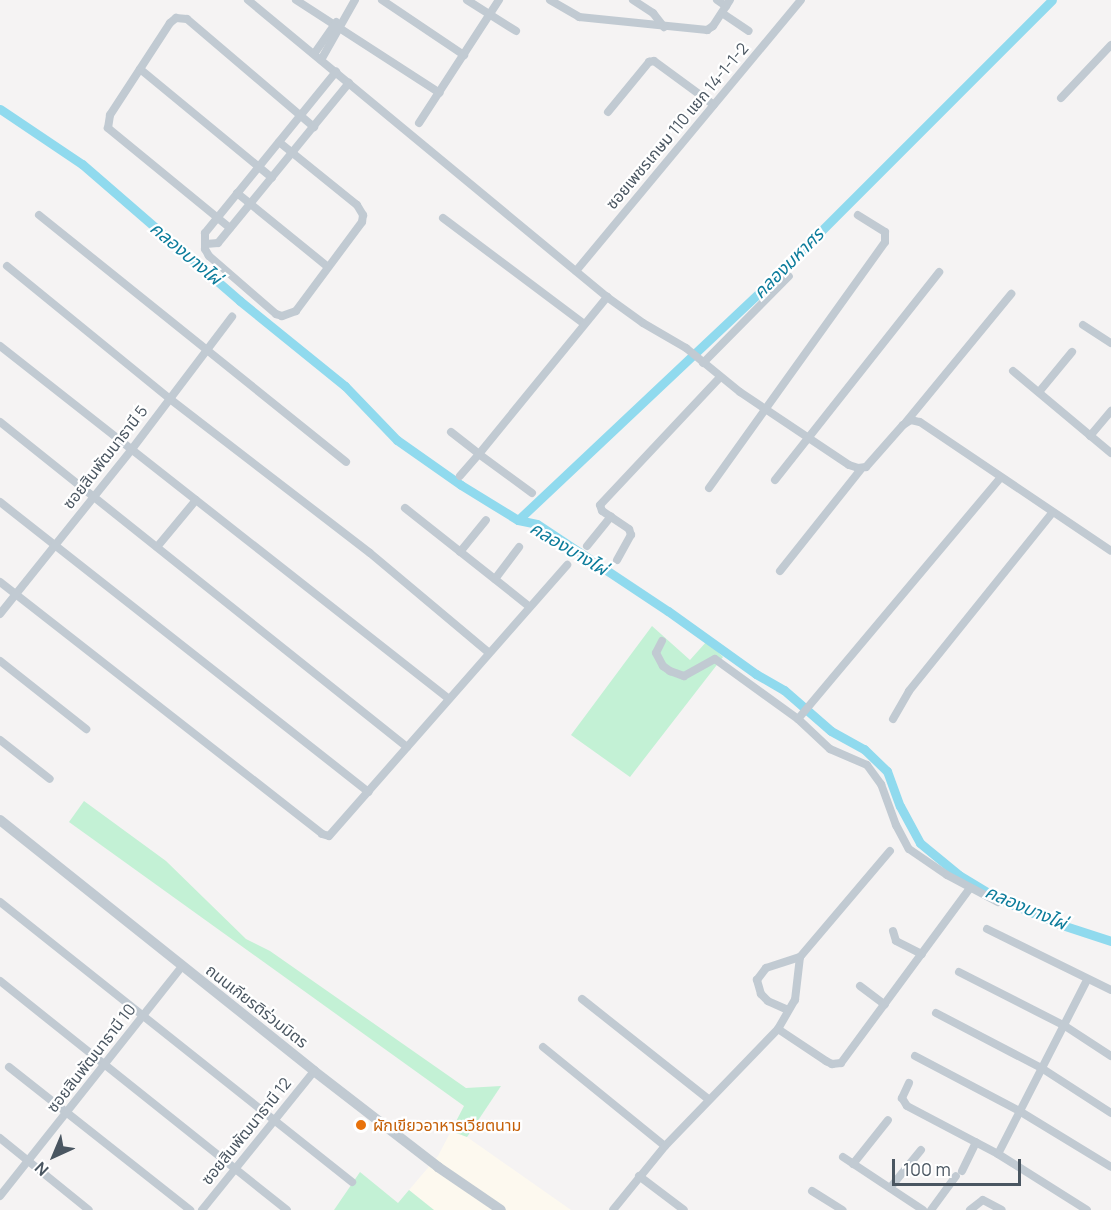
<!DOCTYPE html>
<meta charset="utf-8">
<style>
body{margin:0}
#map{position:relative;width:1111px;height:1210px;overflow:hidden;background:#f5f3f3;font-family:Manrope,"Noto Sans Thai",sans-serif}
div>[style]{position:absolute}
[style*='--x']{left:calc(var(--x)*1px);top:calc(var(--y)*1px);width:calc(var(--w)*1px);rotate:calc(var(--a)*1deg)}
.commercial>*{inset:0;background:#fdf9ef}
.green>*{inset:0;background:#c3f1d5}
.canal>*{height:9px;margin:-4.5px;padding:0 4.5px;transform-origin:4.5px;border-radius:4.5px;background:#90daee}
.minor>*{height:8px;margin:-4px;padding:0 4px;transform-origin:4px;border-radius:4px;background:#c1cad2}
.tertiary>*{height:10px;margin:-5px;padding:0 5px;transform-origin:5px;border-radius:5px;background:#c1cad2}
.dots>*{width:16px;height:16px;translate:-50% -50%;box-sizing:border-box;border:3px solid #fff;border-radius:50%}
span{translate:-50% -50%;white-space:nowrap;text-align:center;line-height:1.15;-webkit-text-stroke:4.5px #fff;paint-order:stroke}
.street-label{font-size:16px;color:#4a5661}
.food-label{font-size:16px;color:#c56008}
.left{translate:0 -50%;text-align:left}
.water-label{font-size:18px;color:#0c7c9b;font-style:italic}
.north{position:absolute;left:24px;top:1126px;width:60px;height:60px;-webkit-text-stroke:4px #fff;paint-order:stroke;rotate:224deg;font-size:16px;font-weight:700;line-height:24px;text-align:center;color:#4a5661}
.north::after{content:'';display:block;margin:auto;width:21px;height:27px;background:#4a5661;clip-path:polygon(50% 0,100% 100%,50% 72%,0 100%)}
.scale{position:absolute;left:892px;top:1159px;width:129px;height:27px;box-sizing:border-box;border:3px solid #4a5661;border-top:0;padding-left:8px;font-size:18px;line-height:21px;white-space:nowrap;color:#4a5661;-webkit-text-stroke:4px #fff;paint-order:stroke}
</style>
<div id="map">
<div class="commercial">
<div style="clip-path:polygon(451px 1131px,467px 1137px,571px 1210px,434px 1210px,409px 1190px,438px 1156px)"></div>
</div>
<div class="green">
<div style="clip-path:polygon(652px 626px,690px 660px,707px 641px,723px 657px,630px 777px,571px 735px)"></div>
<div style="clip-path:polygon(84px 801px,166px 861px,246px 939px,270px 951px,466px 1088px,501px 1086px,467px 1137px,451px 1131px,464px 1106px,69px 822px)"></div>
<div style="clip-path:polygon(360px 1172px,398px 1203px,409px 1190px,434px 1210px,334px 1210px)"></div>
</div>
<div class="canal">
<div style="--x:0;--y:109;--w:99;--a:33.9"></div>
<div style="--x:82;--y:164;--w:209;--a:40.9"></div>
<div style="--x:240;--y:301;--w:135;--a:39"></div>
<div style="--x:345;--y:386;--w:75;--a:46.1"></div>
<div style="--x:397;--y:440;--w:78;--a:35.1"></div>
<div style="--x:461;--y:485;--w:67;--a:31.6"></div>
<div style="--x:518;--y:520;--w:19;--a:12"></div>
<div style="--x:537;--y:524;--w:157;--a:33.6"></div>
<div style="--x:668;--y:611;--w:108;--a:35.6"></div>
<div style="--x:756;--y:674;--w:32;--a:30"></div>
<div style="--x:784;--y:690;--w:62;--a:41.1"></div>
<div style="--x:831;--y:731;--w:38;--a:29"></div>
<div style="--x:864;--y:749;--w:32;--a:44"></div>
<div style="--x:887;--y:771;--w:37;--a:70"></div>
<div style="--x:900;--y:806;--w:42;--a:61.6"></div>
<div style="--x:920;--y:843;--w:50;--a:39.4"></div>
<div style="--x:959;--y:875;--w:44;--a:31.2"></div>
<div style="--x:997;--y:898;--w:70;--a:22.6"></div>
<div style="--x:1062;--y:925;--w:52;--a:18.1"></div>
<div style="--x:518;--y:520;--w:335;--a:-43.3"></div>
<div style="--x:762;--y:290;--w:410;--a:-45"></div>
</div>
<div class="minor">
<div style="--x:248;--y:0;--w:466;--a:39.6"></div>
<div style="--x:607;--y:297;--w:44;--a:35.8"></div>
<div style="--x:643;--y:323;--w:50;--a:30.2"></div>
<div style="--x:686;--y:348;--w:70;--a:39.2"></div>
<div style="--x:740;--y:392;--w:131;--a:33.8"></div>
<div style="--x:849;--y:465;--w:9;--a:18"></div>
<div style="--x:858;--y:468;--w:8;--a:-7"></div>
<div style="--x:866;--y:467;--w:56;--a:-48.6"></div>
<div style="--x:903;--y:425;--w:9;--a:-32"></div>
<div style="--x:911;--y:420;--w:9;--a:13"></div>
<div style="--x:920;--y:422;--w:230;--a:34"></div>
<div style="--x:296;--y:0;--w:171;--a:32.9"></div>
<div style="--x:382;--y:0;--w:99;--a:33.9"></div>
<div style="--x:467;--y:0;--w:58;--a:32.3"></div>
<div style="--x:550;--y:0;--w:34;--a:30"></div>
<div style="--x:579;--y:17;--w:129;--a:5.8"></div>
<div style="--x:707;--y:30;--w:7;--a:-34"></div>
<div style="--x:713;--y:26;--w:31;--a:-57"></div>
<div style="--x:633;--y:0;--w:24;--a:33"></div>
<div style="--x:653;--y:13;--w:18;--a:52"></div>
<div style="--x:717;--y:0;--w:11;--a:34"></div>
<div style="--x:722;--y:13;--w:32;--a:34"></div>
<div style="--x:314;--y:54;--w:39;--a:-55"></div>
<div style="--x:321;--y:60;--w:69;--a:-60.5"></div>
<div style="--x:140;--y:69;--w:171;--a:39.5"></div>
<div style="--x:1061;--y:98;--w:73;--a:-46.7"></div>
<div style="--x:608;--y:112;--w:65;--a:-50.6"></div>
<div style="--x:649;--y:62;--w:5;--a:-11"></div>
<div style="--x:654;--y:61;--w:74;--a:36.3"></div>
<div style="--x:419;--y:123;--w:147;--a:-57"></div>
<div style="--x:279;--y:142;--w:100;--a:38.9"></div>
<div style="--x:357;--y:205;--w:12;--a:59"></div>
<div style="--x:363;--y:215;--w:7;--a:98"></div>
<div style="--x:362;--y:222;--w:111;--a:126.6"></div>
<div style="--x:296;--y:311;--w:15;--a:160"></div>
<div style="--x:282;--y:316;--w:6;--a:-162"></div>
<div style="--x:276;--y:314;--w:89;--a:-139.1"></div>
<div style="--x:209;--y:256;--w:8;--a:-120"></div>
<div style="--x:205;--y:249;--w:16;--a:-90"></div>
<div style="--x:205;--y:233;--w:208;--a:-50.9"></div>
<div style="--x:237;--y:193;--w:117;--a:39.1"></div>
<div style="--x:39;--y:215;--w:394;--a:38.8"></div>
<div style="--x:443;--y:218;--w:176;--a:36.9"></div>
<div style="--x:230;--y:228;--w:158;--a:-140.7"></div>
<div style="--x:108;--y:128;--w:13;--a:-81"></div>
<div style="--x:110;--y:115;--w:110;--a:-56.9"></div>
<div style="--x:170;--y:23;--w:8;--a:-40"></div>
<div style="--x:176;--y:18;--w:11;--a:5"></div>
<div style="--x:187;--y:19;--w:167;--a:40.4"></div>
<div style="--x:206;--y:244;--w:12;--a:-5"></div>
<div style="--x:218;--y:243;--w:207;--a:-50.7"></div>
<div style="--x:7;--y:266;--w:210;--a:39.2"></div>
<div style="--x:170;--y:399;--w:252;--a:37.6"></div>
<div style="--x:370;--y:553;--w:155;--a:40"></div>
<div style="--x:576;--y:271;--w:352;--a:-50.3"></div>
<div style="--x:1083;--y:325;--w:33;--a:33"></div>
<div style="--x:0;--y:346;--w:571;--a:38.17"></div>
<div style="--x:703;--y:363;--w:122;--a:-45.3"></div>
<div style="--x:1013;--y:371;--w:128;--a:39.9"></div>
<div style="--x:1039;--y:392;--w:52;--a:-50.5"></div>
<div style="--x:0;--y:422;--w:521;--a:38.61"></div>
<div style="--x:906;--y:422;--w:166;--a:-50.6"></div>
<div style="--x:451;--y:432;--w:36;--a:38"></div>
<div style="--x:479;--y:454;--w:29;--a:131"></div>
<div style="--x:1090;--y:436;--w:33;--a:-50"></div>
<div style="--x:775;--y:480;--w:265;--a:-51.7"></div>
<div style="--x:709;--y:488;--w:302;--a:-54.4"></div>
<div style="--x:885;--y:242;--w:10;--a:-90"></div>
<div style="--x:885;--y:232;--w:32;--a:-148"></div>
<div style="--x:532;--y:493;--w:66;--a:-143.7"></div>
<div style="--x:479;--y:454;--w:203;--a:-50.8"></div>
<div style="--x:0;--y:502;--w:469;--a:38.2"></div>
<div style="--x:405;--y:508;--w:159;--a:38.4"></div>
<div style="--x:587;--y:546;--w:38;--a:-51"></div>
<div style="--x:157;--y:547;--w:61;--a:-50.3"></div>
<div style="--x:460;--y:552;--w:41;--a:-50.9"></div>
<div style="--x:617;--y:560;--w:29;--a:-61"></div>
<div style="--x:631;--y:535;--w:6;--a:-108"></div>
<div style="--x:629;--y:529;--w:32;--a:-146"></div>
<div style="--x:602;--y:511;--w:6;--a:-108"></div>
<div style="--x:600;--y:505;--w:175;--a:-46.8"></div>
<div style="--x:780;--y:571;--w:130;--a:-51.5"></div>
<div style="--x:495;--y:579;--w:40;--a:-53"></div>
<div style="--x:0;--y:582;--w:409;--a:38"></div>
<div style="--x:322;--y:834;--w:7;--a:16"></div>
<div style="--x:329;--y:836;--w:361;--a:-48.7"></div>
<div style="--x:0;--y:614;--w:211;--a:-51.3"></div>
<div style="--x:132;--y:449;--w:166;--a:-52.9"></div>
<div style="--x:662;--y:641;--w:13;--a:117"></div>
<div style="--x:656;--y:653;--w:15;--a:62"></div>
<div style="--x:663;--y:666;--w:9;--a:36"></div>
<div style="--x:670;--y:671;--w:15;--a:20"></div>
<div style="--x:684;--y:676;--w:35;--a:-29"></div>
<div style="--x:715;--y:659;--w:102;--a:35.9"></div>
<div style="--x:798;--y:719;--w:44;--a:43.2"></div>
<div style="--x:830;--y:749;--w:40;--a:23.4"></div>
<div style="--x:867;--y:765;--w:24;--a:54"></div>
<div style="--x:881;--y:784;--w:44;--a:69.9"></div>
<div style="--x:896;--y:825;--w:27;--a:62"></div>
<div style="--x:909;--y:849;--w:46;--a:34.4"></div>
<div style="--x:947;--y:875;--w:58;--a:27.9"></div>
<div style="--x:0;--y:661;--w:110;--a:38.3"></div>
<div style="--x:798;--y:719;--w:314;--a:-50"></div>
<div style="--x:893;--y:719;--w:32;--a:-60"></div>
<div style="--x:909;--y:691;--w:228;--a:-51.2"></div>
<div style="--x:0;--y:740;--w:63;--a:38"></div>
<div style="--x:0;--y:902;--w:450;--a:38.5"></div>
<div style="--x:987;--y:929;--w:138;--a:26.2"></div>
<div style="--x:893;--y:931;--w:10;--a:73"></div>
<div style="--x:896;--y:941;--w:29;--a:27"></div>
<div style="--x:959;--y:972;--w:119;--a:27"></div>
<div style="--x:1065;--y:1026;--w:55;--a:33.1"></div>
<div style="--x:0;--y:981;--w:367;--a:38.6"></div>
<div style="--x:860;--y:986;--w:31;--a:37"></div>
<div style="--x:582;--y:999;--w:161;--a:38.4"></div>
<div style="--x:788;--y:1010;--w:22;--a:-156"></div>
<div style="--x:768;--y:1001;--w:10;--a:-135"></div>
<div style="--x:761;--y:994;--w:15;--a:-106"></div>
<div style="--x:757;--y:980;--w:15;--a:-53"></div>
<div style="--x:766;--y:968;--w:36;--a:-18"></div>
<div style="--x:936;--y:1013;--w:121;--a:27.6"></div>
<div style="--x:1043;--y:1069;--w:81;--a:32.9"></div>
<div style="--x:778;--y:1029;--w:34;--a:-60"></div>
<div style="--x:795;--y:1000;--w:43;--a:-83.4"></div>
<div style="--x:800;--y:957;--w:139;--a:-49.7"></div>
<div style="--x:543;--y:1047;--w:157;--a:39.1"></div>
<div style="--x:665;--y:1146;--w:82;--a:129.1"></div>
<div style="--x:915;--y:1056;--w:120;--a:27.8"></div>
<div style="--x:1021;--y:1112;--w:105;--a:31.4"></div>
<div style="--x:9;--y:1067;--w:231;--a:38.3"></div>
<div style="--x:909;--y:1083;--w:17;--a:115"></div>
<div style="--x:902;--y:1098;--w:9;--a:58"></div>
<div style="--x:907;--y:1106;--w:103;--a:27.8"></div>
<div style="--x:998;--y:1154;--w:195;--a:-62.9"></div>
<div style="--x:0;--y:1138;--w:114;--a:39"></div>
<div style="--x:665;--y:1146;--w:163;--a:-46"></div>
<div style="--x:778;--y:1029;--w:58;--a:33.7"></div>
<div style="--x:826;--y:1061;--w:7;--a:27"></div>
<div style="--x:832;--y:1064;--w:9;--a:-6"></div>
<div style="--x:841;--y:1063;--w:217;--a:-53.6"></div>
<div style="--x:998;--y:1154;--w:105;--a:32.2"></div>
<div style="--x:843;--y:1157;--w:96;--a:33.5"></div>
<div style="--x:853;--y:1164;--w:56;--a:-51.5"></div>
<div style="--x:962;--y:1171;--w:32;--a:-64"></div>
<div style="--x:639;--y:1176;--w:56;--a:37.1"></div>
<div style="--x:890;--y:1188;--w:49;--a:-50.8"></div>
<div style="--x:812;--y:1191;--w:36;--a:32"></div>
<div style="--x:0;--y:1196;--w:293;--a:-51.6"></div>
<div style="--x:202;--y:1210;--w:179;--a:-51.1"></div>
<div style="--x:931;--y:1210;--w:42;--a:-53.7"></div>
<div style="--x:970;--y:1210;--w:16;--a:-38"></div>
<div style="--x:983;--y:1200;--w:21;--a:28"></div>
</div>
<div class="tertiary">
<div style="--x:0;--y:820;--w:402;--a:38.6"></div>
<div style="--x:314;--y:1071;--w:157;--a:37.7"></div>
<div style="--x:438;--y:1167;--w:76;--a:34.3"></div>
</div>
<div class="dots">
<div style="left:361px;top:1125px;background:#e8710a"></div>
</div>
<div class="street-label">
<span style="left:677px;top:126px;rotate:-50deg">ซอยเพชรเกษม 110 แยก 14-1-1-2</span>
<span style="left:105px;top:457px;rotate:-52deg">ซอยสินพัฒนาธานี 5</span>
<span style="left:257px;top:1006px;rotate:38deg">ถนนเกียรติร่วมมิตร</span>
<span style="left:91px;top:1058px;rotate:-52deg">ซอยสินพัฒนาธานี 10</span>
<span style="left:246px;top:1131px;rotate:-51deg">ซอยสินพัฒนาธานี 12</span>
</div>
<div class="food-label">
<span class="left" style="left:373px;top:1125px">ผักเขียวอาหารเวียตนาม</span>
</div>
<div class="water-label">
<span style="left:186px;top:253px;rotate:40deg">คลองบางไผ่</span>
<span style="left:788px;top:263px;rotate:-45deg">คลองมหาศร</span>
<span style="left:569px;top:548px;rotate:31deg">คลองบางไผ่</span>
<span style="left:1026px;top:907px;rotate:23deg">คลองบางไผ่</span>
</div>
<div class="north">N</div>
<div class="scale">100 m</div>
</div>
